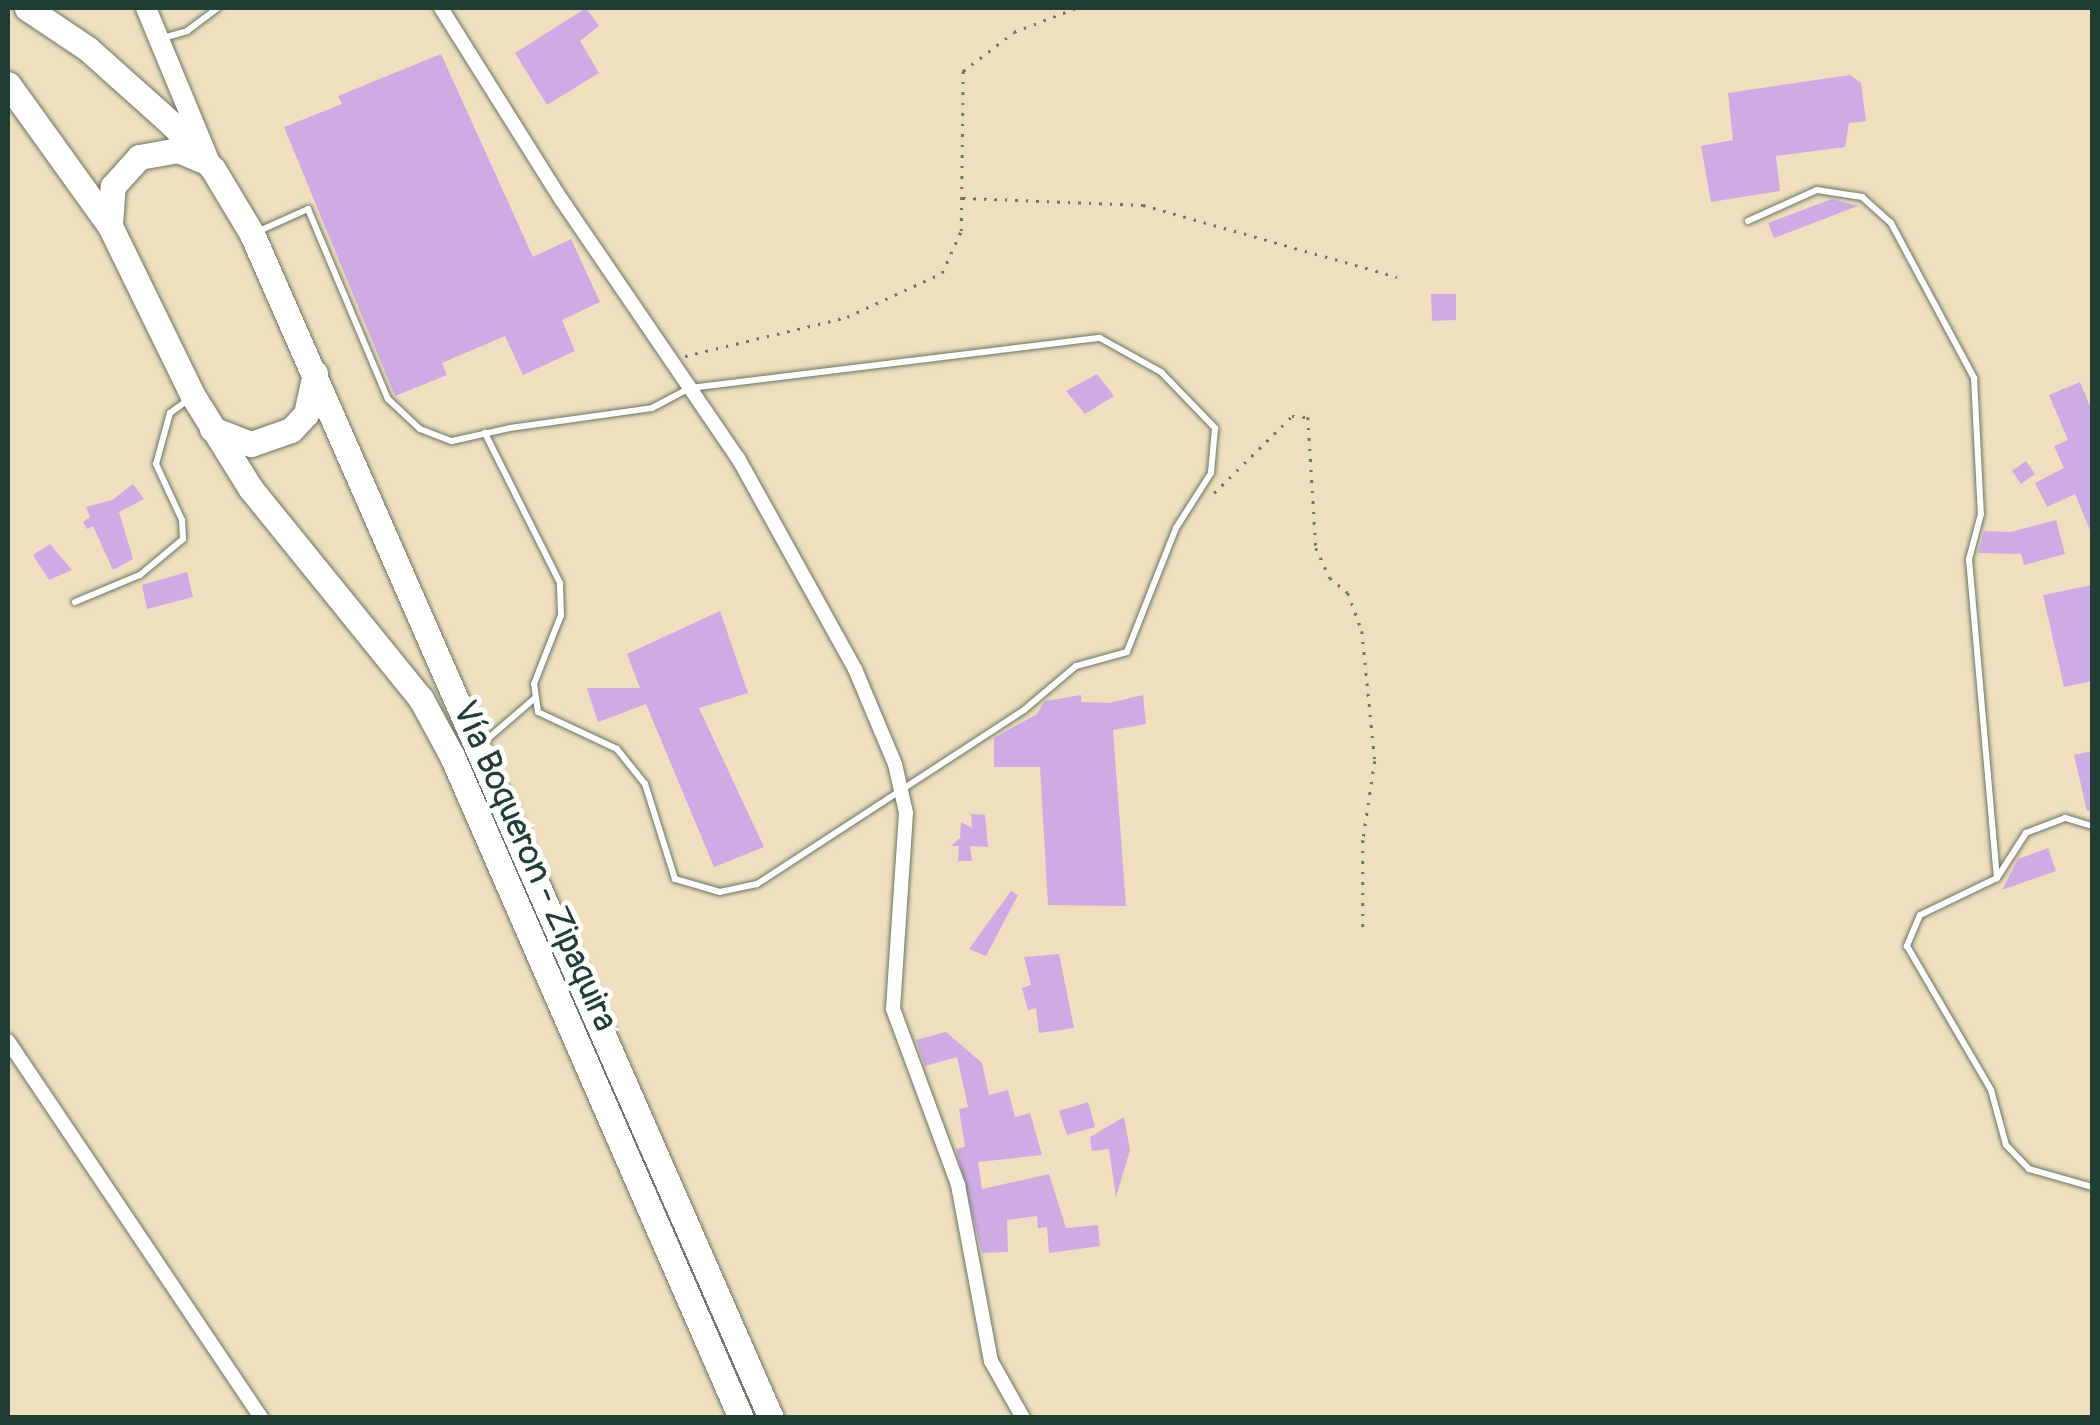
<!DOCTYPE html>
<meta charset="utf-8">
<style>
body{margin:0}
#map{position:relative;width:2100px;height:1425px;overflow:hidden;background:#efdfbe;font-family:Pangolin,sans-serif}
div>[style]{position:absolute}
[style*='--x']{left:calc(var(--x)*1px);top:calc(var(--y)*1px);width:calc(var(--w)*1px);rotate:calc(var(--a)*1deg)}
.building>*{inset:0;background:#ceabe5}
.path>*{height:2.5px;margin-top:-1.25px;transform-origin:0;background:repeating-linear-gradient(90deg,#687664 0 2.5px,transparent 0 10.5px)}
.roads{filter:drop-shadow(0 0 2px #687664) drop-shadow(0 0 2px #687664)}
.lane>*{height:6px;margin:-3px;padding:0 3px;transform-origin:3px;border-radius:3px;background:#fff}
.street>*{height:14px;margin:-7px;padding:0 7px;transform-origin:7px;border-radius:7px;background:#fff}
.primary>*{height:20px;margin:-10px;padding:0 10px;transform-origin:10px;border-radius:10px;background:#fff}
.highway>*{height:25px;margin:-12.5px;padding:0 12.5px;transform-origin:12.5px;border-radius:12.5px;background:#fff}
span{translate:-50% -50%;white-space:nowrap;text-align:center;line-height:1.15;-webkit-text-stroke:10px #fff;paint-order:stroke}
.street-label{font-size:35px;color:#1f3d34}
.frame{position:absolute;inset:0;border:10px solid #1f3d34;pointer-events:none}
</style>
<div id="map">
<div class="building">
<div style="clip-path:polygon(586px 8px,599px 26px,580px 41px,599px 73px,547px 105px,515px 53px)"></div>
<div style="clip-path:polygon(441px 54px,533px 257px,571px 239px,600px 302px,562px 320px,575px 351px,523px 375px,505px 336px,442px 363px,447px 375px,395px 396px,284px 127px,342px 104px,338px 96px)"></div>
<div style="clip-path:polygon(1850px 75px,1861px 83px,1866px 121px,1849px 123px,1845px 147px,1776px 156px,1780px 191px,1711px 202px,1701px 146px,1733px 140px,1728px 93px)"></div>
<div style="clip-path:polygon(1832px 199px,1858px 206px,1774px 238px,1768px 223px)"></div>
<div style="clip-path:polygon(1431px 294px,1456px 294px,1456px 320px,1432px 321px)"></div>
<div style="clip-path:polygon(1097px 374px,1114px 396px,1085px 414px,1066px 391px)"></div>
<div style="clip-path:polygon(2080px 382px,2092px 411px,2092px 535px,2075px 494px,2047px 507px,2035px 483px,2064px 468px,2054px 446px,2068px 440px,2049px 395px)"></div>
<div style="clip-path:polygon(2026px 461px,2035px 474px,2021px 484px,2012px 471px)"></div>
<div style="clip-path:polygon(133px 484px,144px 499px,119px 512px,133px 559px,113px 570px,93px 526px,87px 529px,83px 522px,90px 517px,86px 507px,112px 500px)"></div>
<div style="clip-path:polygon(2056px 520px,2065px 554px,2024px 565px,2021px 554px,1978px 553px,1984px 531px,2011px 532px)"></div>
<div style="clip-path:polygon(50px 544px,72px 570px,49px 580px,33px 555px)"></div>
<div style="clip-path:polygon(187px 572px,193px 597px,147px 609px,142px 585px)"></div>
<div style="clip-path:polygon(2092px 585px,2092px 681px,2064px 687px,2043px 595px)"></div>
<div style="clip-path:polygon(720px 611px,748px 693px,699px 708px,764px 847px,714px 867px,646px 704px,598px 722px,587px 688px,640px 688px,627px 654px)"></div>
<div style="clip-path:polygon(1081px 695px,1081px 702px,1109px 703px,1143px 695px,1146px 724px,1113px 730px,1126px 906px,1048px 905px,1040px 767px,994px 767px,994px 738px,1037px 714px,1045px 701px)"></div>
<div style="clip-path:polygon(2092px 751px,2092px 811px,2087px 811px,2074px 755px)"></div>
<div style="clip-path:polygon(971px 814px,985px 815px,988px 847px,970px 846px,972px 861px,958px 861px,959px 846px,951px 846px,960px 838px,961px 822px,972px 828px)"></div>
<div style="clip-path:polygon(2048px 848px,2056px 871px,2002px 890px,2018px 859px)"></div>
<div style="clip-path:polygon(1011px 891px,1018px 895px,986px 956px,969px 949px)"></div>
<div style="clip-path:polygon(1059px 954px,1074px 1028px,1039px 1033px,1036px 1008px,1028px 1010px,1022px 988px,1031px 985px,1024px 957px)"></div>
<div style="clip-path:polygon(946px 1032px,982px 1063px,989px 1095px,1008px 1090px,1015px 1117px,1030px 1113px,1042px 1155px,978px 1162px,982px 1189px,1049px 1174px,1066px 1228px,1098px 1225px,1100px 1246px,1049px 1253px,1047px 1227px,1038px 1228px,1037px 1216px,1007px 1220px,1008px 1252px,982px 1253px,956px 1149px,965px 1147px,959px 1109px,968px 1107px,957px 1057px,925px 1066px,916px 1040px)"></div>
<div style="clip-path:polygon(1088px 1102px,1095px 1127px,1067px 1135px,1059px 1111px)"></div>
<div style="clip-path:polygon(1124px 1117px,1130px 1150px,1116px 1197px,1109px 1149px,1092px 1151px,1090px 1137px)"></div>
</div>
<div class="path">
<div style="--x:963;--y:198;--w:180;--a:2.2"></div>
<div style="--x:1143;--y:205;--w:264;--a:15.8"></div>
<div style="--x:685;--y:356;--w:167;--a:-13.5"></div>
<div style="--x:847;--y:317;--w:105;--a:-24.9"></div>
<div style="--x:942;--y:273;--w:46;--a:-65.7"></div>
<div style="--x:961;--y:231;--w:160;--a:-89.3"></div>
<div style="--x:963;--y:71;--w:64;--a:-37.4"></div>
<div style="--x:1014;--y:32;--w:66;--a:-21.2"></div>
<div style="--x:1214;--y:493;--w:110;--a:-44.6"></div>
<div style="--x:1292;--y:416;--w:16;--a:4"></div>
<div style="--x:1308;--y:417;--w:131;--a:86.5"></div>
<div style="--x:1316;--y:548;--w:33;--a:65"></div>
<div style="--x:1330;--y:578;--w:23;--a:40"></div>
<div style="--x:1348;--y:593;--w:40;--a:69.8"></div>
<div style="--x:1362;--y:631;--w:131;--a:84.3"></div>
<div style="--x:1375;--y:761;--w:80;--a:98.6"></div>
<div style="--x:1363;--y:840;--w:87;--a:90"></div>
</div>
<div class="roads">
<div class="lane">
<div style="--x:163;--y:38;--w:25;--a:-16"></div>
<div style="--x:187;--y:31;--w:39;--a:-37"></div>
<div style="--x:1748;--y:221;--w:76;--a:-24.2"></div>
<div style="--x:1817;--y:190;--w:46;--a:8.8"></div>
<div style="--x:1862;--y:197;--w:39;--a:42"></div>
<div style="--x:1891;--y:223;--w:176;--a:61.8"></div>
<div style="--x:1974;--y:378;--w:136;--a:87.1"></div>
<div style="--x:1981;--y:514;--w:47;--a:104.9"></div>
<div style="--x:1969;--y:559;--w:320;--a:85"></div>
<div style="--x:259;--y:231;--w:54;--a:-24.2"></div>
<div style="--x:308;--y:209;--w:206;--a:67.2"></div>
<div style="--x:388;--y:399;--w:44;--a:43.2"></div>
<div style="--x:420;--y:429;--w:34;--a:21"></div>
<div style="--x:452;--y:441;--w:59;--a:-12.6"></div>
<div style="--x:510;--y:428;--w:143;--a:-8"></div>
<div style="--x:652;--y:408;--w:43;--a:-27.8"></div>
<div style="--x:690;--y:388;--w:413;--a:-7"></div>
<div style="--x:1100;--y:338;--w:70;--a:29.1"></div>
<div style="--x:1161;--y:372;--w:78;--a:46"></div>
<div style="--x:1215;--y:428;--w:45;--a:95.1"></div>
<div style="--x:1211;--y:473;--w:65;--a:122.5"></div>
<div style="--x:1176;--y:528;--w:133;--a:111.6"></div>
<div style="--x:1127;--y:652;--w:53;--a:164.6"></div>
<div style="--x:1076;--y:666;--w:68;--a:139.8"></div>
<div style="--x:1024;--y:710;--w:319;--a:146.9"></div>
<div style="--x:757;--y:884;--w:38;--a:168"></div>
<div style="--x:720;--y:892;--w:47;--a:-163.9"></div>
<div style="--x:675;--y:879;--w:100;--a:-107.5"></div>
<div style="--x:645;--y:784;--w:45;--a:-128.7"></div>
<div style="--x:617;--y:749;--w:87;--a:-154.9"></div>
<div style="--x:538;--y:712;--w:28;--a:-98"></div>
<div style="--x:534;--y:684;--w:74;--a:-68.6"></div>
<div style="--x:561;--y:615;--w:32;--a:-92"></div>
<div style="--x:560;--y:583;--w:168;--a:-116.6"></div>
<div style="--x:75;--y:602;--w:70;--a:-22.6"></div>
<div style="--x:140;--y:575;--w:56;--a:-39.9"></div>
<div style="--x:183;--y:539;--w:19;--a:-93"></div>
<div style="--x:182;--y:520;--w:62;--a:-114.9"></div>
<div style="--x:156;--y:464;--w:53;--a:-74.6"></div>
<div style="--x:170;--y:413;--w:22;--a:-36"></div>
<div style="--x:484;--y:742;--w:67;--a:-40.8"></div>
<div style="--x:2092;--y:826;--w:28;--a:-163"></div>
<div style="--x:2065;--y:818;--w:42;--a:159"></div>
<div style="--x:2026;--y:833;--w:54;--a:122.8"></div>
<div style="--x:1997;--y:878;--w:85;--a:154.3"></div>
<div style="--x:1920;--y:915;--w:34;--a:113"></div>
<div style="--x:1907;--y:946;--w:167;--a:59.7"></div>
<div style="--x:1991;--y:1090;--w:57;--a:74.7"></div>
<div style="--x:2006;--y:1145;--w:33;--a:46"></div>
<div style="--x:2029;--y:1169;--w:66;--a:15.9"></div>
</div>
<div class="street">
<div style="--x:441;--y:8;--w:226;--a:57.9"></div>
<div style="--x:561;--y:199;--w:314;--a:55.7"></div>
<div style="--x:738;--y:458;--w:241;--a:61"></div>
<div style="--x:855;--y:669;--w:103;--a:67.2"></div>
<div style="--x:895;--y:764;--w:50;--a:77.3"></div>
<div style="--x:906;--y:813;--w:196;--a:93.8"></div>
<div style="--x:893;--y:1009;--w:188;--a:69.7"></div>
<div style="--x:958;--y:1185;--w:179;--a:79.4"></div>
<div style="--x:991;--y:1361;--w:65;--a:60.7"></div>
<div style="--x:8;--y:1041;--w:454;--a:56.1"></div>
</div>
<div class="primary">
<div style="--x:146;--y:8;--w:162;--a:67.5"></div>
</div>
<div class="highway">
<div style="--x:27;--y:8;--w:73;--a:33.9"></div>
<div style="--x:88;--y:49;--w:113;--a:41.8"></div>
<div style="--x:172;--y:124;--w:61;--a:47.7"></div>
<div style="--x:213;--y:169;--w:76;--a:59"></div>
<div style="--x:252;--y:234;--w:1293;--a:66.33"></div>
<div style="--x:8;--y:84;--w:175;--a:54.3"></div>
<div style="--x:110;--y:226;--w:189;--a:64"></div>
<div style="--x:193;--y:396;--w:110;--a:58.1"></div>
<div style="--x:251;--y:489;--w:270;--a:51"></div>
<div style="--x:421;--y:699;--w:65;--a:61.5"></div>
<div style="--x:452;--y:756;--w:722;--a:66.42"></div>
<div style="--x:110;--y:225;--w:39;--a:-86"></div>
<div style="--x:113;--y:186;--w:39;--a:-48"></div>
<div style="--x:139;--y:157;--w:40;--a:-10"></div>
<div style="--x:178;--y:150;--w:25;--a:23"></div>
<div style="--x:212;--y:429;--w:42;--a:21"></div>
<div style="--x:251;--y:444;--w:42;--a:-19.3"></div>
<div style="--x:291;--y:430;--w:22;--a:-47"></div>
<div style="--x:306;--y:414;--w:42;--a:-77.6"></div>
</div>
</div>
<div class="street-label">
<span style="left:535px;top:866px;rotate:66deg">Vía Boqueron - Zipaquira</span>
</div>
<div class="frame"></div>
</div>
